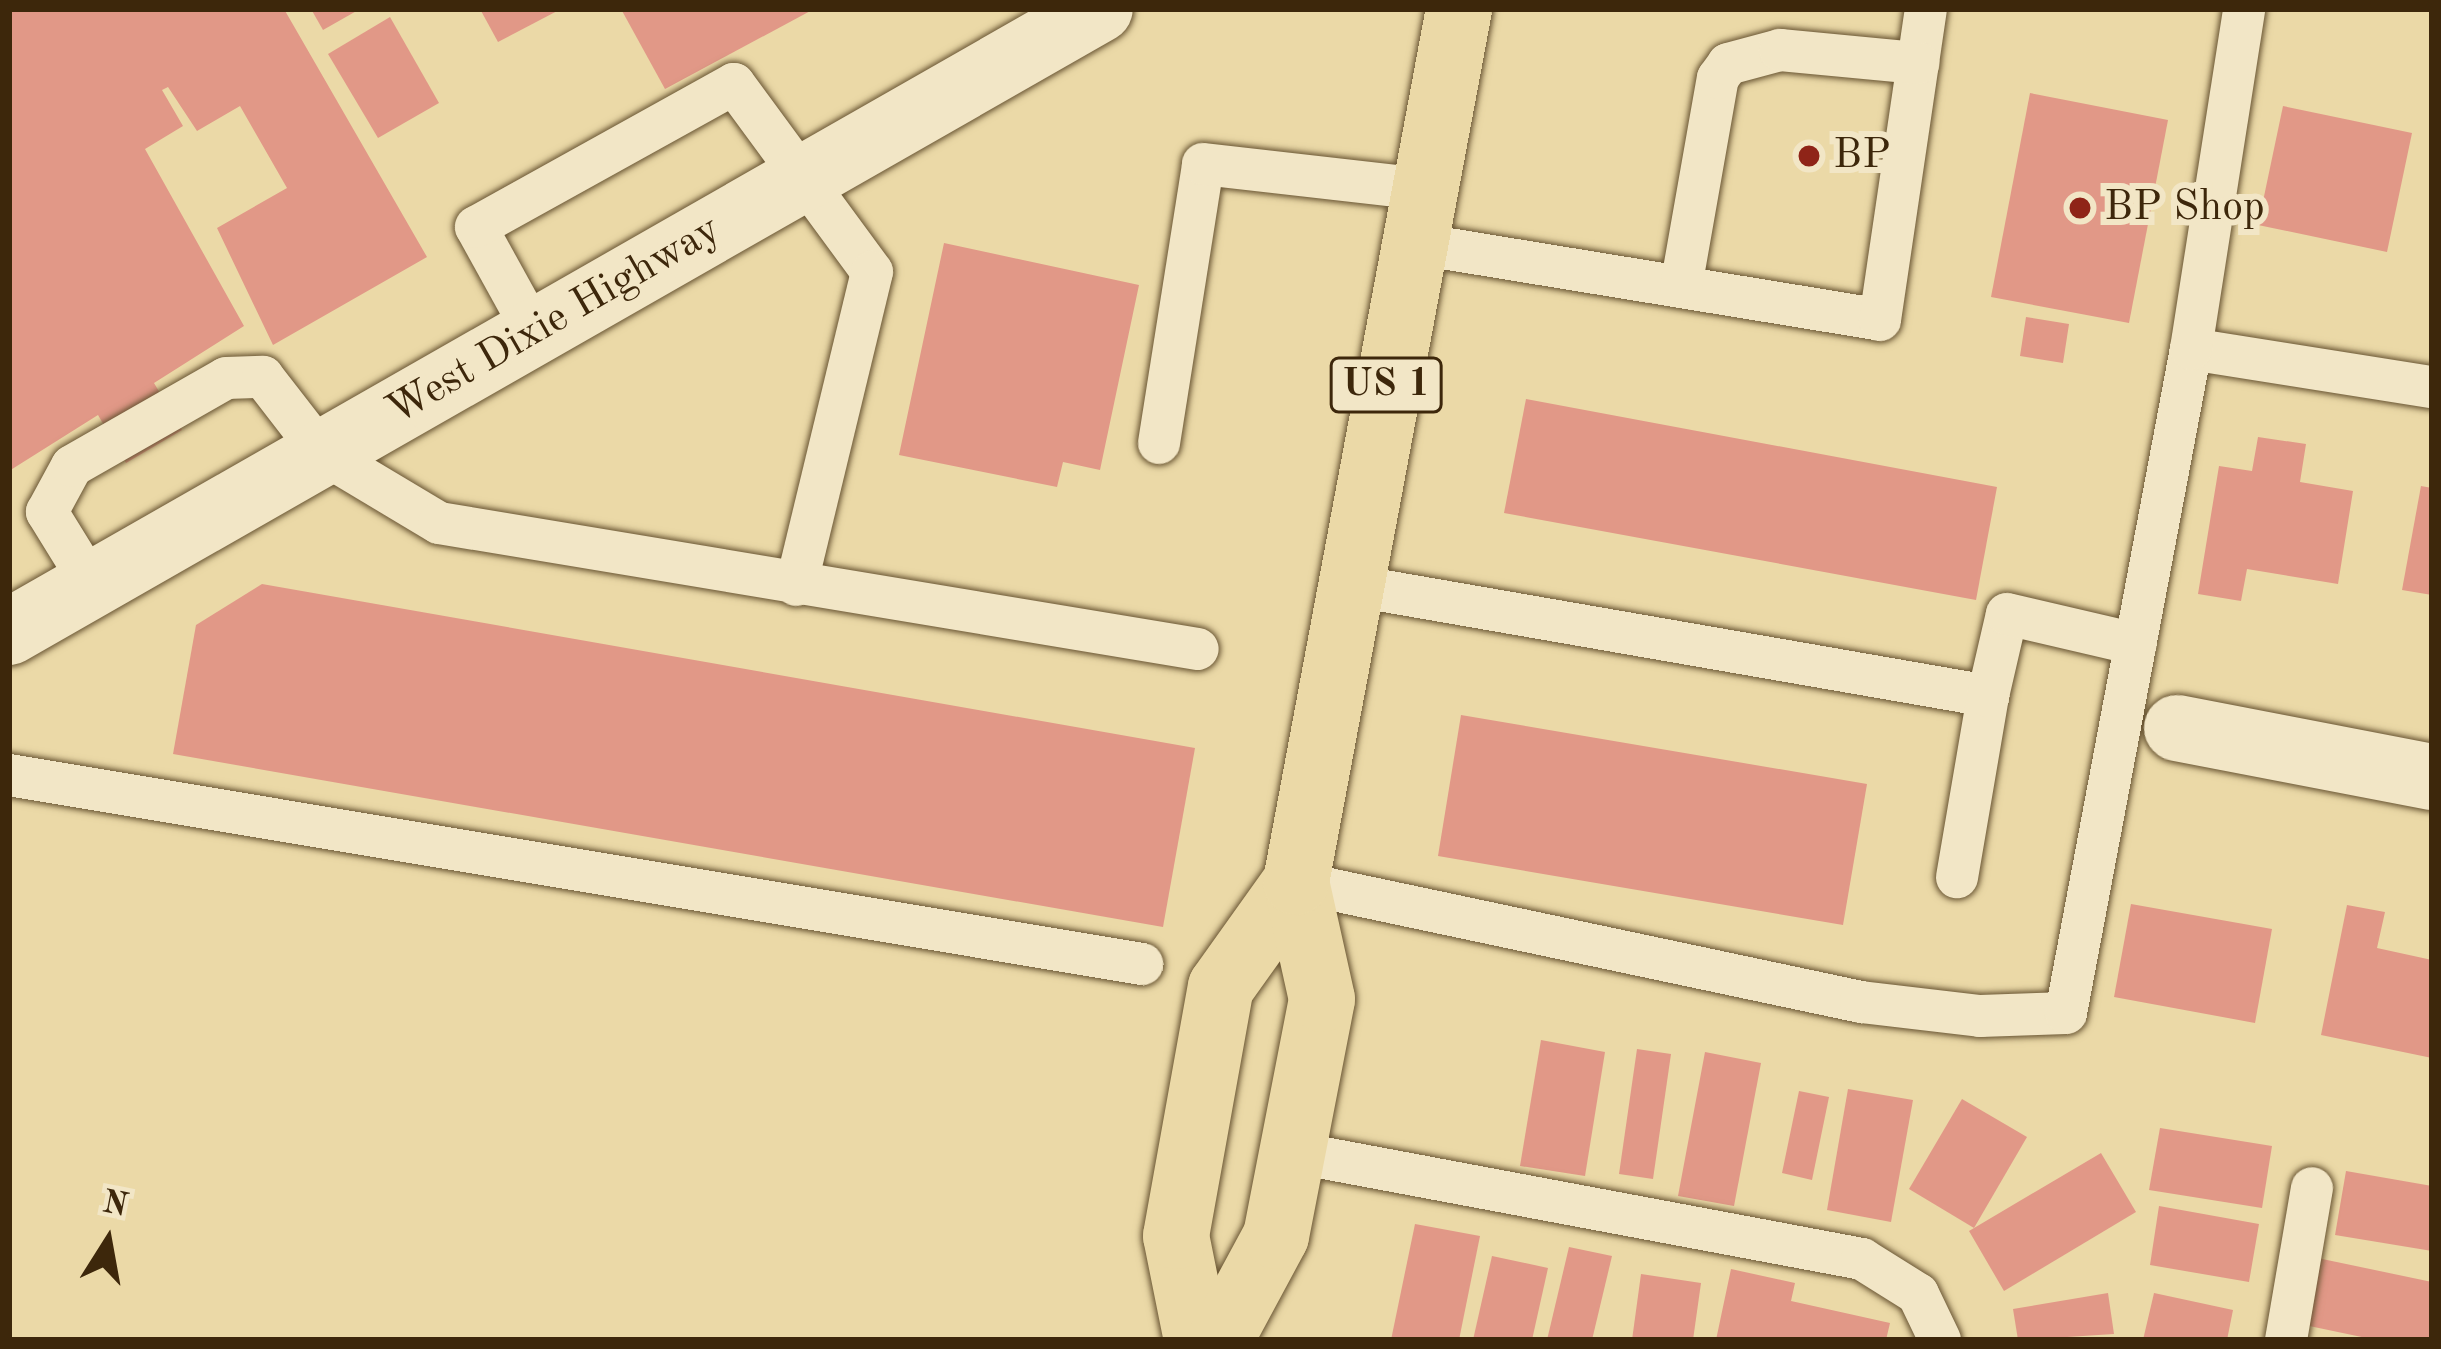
<!DOCTYPE html>
<style>
body{margin:0}
#map{position:relative;width:2441px;height:1349px;overflow:hidden;background:#ebd9a7;font-family:"Old Standard TT",serif}
div>[style]{position:absolute}
[style*='--x']{left:calc(var(--x)*1px);top:calc(var(--y)*1px);width:calc(var(--w)*1px);rotate:calc(var(--a)*1deg)}
.building>*{inset:0;background:#e19887}
.roads{filter:drop-shadow(0 0 3px #685432) drop-shadow(0 0 3px #685432)}
.service>*{height:42px;margin:-21px;padding:0 21px;transform-origin:21px;border-radius:21px;background:#f2e6c6}
.minor>*{height:66px;margin:-33px;padding:0 33px;transform-origin:33px;border-radius:33px;background:#f2e6c6}
.secondary>*{height:66px;margin:-33px;padding:0 33px;transform-origin:33px;border-radius:33px;background:#f2e6c6}
.primary>*{height:66px;margin:-33px;padding:0 33px;transform-origin:33px;border-radius:33px;background:#ebd9a7}
.dots>*{width:33px;height:33px;translate:-50% -50%;box-sizing:border-box;border:6px solid #f2e6c6;border-radius:50%}
span{translate:-50% -50%;white-space:nowrap;text-align:center;line-height:1.15;-webkit-text-stroke:12px #f2e6c6;paint-order:stroke}
.shield-label span{padding:3px 9px;background:#f2e6c6;border:3px solid;border-radius:9px;-webkit-text-stroke-width:0}
.shield-label{font-size:39px;color:#3d270b;font-weight:700}
.poi-label{font-size:42px;color:#3d270b}
.left{translate:0 -50%;text-align:left}
.street-label{font-size:42px;color:#3d270b}
.frame{position:absolute;inset:0;border:12px solid #3d270b;pointer-events:none}
.north{position:absolute;left:48px;top:1181px;width:120px;height:120px;-webkit-text-stroke:9px #f2e6c6;paint-order:stroke;rotate:11deg;font-size:33px;font-weight:700;line-height:48px;text-align:center;color:#3d270b}
.north::after{content:'';display:block;margin:auto;width:42px;height:54px;background:#3d270b;clip-path:polygon(50% 0,100% 100%,50% 72%,0 100%)}
</style>
<div id="map">
<div class="building">
<div style="clip-path:polygon(9px 9px,284px 9px,427px 257px,273px 345px,217px 228px,287px 188px,240px 106px,197px 131px,168px 87px,162px 90px,183px 126px,145px 149px,244px 326px,154px 383px,182px 430px,126px 463px,98px 415px,9px 471px)"></div>
<div style="clip-path:polygon(311px 9px,360px 9px,323px 30px)"></div>
<div style="clip-path:polygon(480px 9px,561px 9px,498px 42px)"></div>
<div style="clip-path:polygon(621px 9px,814px 9px,665px 89px)"></div>
<div style="clip-path:polygon(390px 17px,439px 103px,378px 138px,328px 54px)"></div>
<div style="clip-path:polygon(2030px 93px,2168px 120px,2129px 323px,1991px 297px)"></div>
<div style="clip-path:polygon(2283px 106px,2412px 133px,2387px 252px,2258px 225px)"></div>
<div style="clip-path:polygon(944px 243px,1139px 285px,1100px 470px,1063px 462px,1057px 487px,899px 455px)"></div>
<div style="clip-path:polygon(2026px 317px,2069px 324px,2063px 363px,2020px 356px)"></div>
<div style="clip-path:polygon(1526px 399px,1997px 487px,1976px 600px,1504px 513px)"></div>
<div style="clip-path:polygon(2258px 437px,2306px 444px,2300px 482px,2353px 491px,2338px 584px,2247px 569px,2241px 601px,2198px 594px,2219px 466px,2252px 471px)"></div>
<div style="clip-path:polygon(2421px 486px,2432px 488px,2432px 595px,2402px 590px)"></div>
<div style="clip-path:polygon(262px 584px,1195px 748px,1163px 927px,173px 754px,196px 625px)"></div>
<div style="clip-path:polygon(1461px 715px,1867px 784px,1843px 925px,1438px 856px)"></div>
<div style="clip-path:polygon(2131px 904px,2272px 929px,2255px 1023px,2114px 997px)"></div>
<div style="clip-path:polygon(2347px 905px,2385px 912px,2377px 948px,2432px 960px,2432px 1058px,2321px 1035px)"></div>
<div style="clip-path:polygon(1541px 1040px,1605px 1052px,1585px 1176px,1520px 1166px)"></div>
<div style="clip-path:polygon(1637px 1049px,1671px 1054px,1653px 1179px,1619px 1174px)"></div>
<div style="clip-path:polygon(1705px 1052px,1761px 1063px,1734px 1206px,1678px 1196px)"></div>
<div style="clip-path:polygon(1848px 1089px,1913px 1100px,1891px 1222px,1827px 1210px)"></div>
<div style="clip-path:polygon(1799px 1091px,1829px 1097px,1812px 1180px,1782px 1173px)"></div>
<div style="clip-path:polygon(1962px 1099px,2027px 1137px,1974px 1228px,1909px 1189px)"></div>
<div style="clip-path:polygon(2160px 1128px,2272px 1146px,2262px 1208px,2149px 1190px)"></div>
<div style="clip-path:polygon(2101px 1153px,2136px 1212px,2004px 1291px,1969px 1231px)"></div>
<div style="clip-path:polygon(2346px 1171px,2432px 1186px,2432px 1251px,2335px 1235px)"></div>
<div style="clip-path:polygon(2159px 1206px,2259px 1224px,2249px 1282px,2150px 1265px)"></div>
<div style="clip-path:polygon(1415px 1224px,1480px 1236px,1459px 1340px,1391px 1340px)"></div>
<div style="clip-path:polygon(1569px 1247px,1612px 1256px,1592px 1340px,1547px 1340px)"></div>
<div style="clip-path:polygon(1492px 1256px,1548px 1268px,1532px 1340px,1473px 1340px)"></div>
<div style="clip-path:polygon(2308px 1256px,2432px 1282px,2431px 1340px,2376px 1340px,2295px 1323px)"></div>
<div style="clip-path:polygon(1731px 1269px,1795px 1283px,1791px 1301px,1890px 1323px,1886px 1340px,1716px 1340px)"></div>
<div style="clip-path:polygon(1641px 1274px,1701px 1283px,1693px 1340px,1632px 1340px)"></div>
<div style="clip-path:polygon(2108px 1293px,2114px 1334px,2018px 1340px,2013px 1309px)"></div>
<div style="clip-path:polygon(2154px 1293px,2233px 1310px,2227px 1340px,2143px 1340px)"></div>
</div>
<div class="roads">
<div class="service">
<div style="--x:1412;--y:243;--w:474;--a:9.3"></div>
<div style="--x:1880;--y:320;--w:314;--a:-81.6"></div>
<div style="--x:1681;--y:287;--w:212;--a:-80"></div>
<div style="--x:1718;--y:78;--w:17;--a:-54"></div>
<div style="--x:1728;--y:64;--w:54;--a:-15.1"></div>
<div style="--x:1780;--y:50;--w:139;--a:5.4"></div>
<div style="--x:534;--y:332;--w:120;--a:-118.9"></div>
<div style="--x:476;--y:227;--w:295;--a:-29"></div>
<div style="--x:734;--y:84;--w:233;--a:53.7"></div>
<div style="--x:872;--y:272;--w:322;--a:103.6"></div>
<div style="--x:2191;--y:349;--w:244;--a:9"></div>
<div style="--x:1159;--y:443;--w:282;--a:-81"></div>
<div style="--x:1203;--y:164;--w:219;--a:6.5"></div>
<div style="--x:92;--y:585;--w:86;--a:-121.7"></div>
<div style="--x:47;--y:512;--w:52;--a:-61.5"></div>
<div style="--x:72;--y:466;--w:177;--a:-29.7"></div>
<div style="--x:226;--y:378;--w:37;--a:-2"></div>
<div style="--x:263;--y:377;--w:96;--a:52.2"></div>
<div style="--x:322;--y:453;--w:136;--a:30.9"></div>
<div style="--x:439;--y:523;--w:769;--a:9.43"></div>
<div style="--x:1350;--y:585;--w:648;--a:9.87"></div>
<div style="--x:1988;--y:696;--w:184;--a:99.7"></div>
<div style="--x:1988;--y:696;--w:84;--a:-77"></div>
<div style="--x:2007;--y:614;--w:132;--a:13.1"></div>
<div style="--x:9;--y:775;--w:1149;--a:9.47"></div>
<div style="--x:1296;--y:882;--w:578;--a:11.99"></div>
<div style="--x:1861;--y:1002;--w:120;--a:6.7"></div>
<div style="--x:1980;--y:1016;--w:86;--a:-2"></div>
<div style="--x:2066;--y:1013;--w:676;--a:-79.34"></div>
<div style="--x:2191;--y:349;--w:344;--a:-81.1"></div>
<div style="--x:1292;--y:1152;--w:580;--a:10.63"></div>
<div style="--x:1862;--y:1259;--w:66;--a:32"></div>
<div style="--x:1918;--y:1294;--w:51;--a:64.4"></div>
<div style="--x:2286;--y:1340;--w:154;--a:-80.3"></div>
</div>
<div class="minor">
<div style="--x:2177;--y:728;--w:260;--a:10.9"></div>
</div>
<div class="secondary">
<div style="--x:9;--y:632;--w:1256;--a:-29.73"></div>
</div>
<div class="primary">
<div style="--x:1197;--y:1340;--w:106;--a:-101.4"></div>
<div style="--x:1176;--y:1236;--w:253;--a:-79.8"></div>
<div style="--x:1221;--y:987;--w:129;--a:-54.5"></div>
<div style="--x:1220;--y:1340;--w:118;--a:-61.7"></div>
<div style="--x:1276;--y:1236;--w:241;--a:-79"></div>
<div style="--x:1322;--y:999;--w:120;--a:-102.5"></div>
<div style="--x:1296;--y:882;--w:888;--a:-79.42"></div>
</div>
</div>
<div class="dots">
<div style="left:1809px;top:156px;background:#8f2418"></div>
<div style="left:2080px;top:208px;background:#8f2418"></div>
</div>
<div class="shield-label">
<span style="left:1386px;top:385px">US 1</span>
</div>
<div class="poi-label">
<span class="left" style="left:1833px;top:156px">BP</span>
<span class="left" style="left:2104px;top:208px">BP Shop</span>
</div>
<div class="street-label">
<span style="left:554px;top:321px;rotate:-30deg">West Dixie Highway</span>
</div>
<div class="frame"></div>
<div class="north">N</div>
</div>
